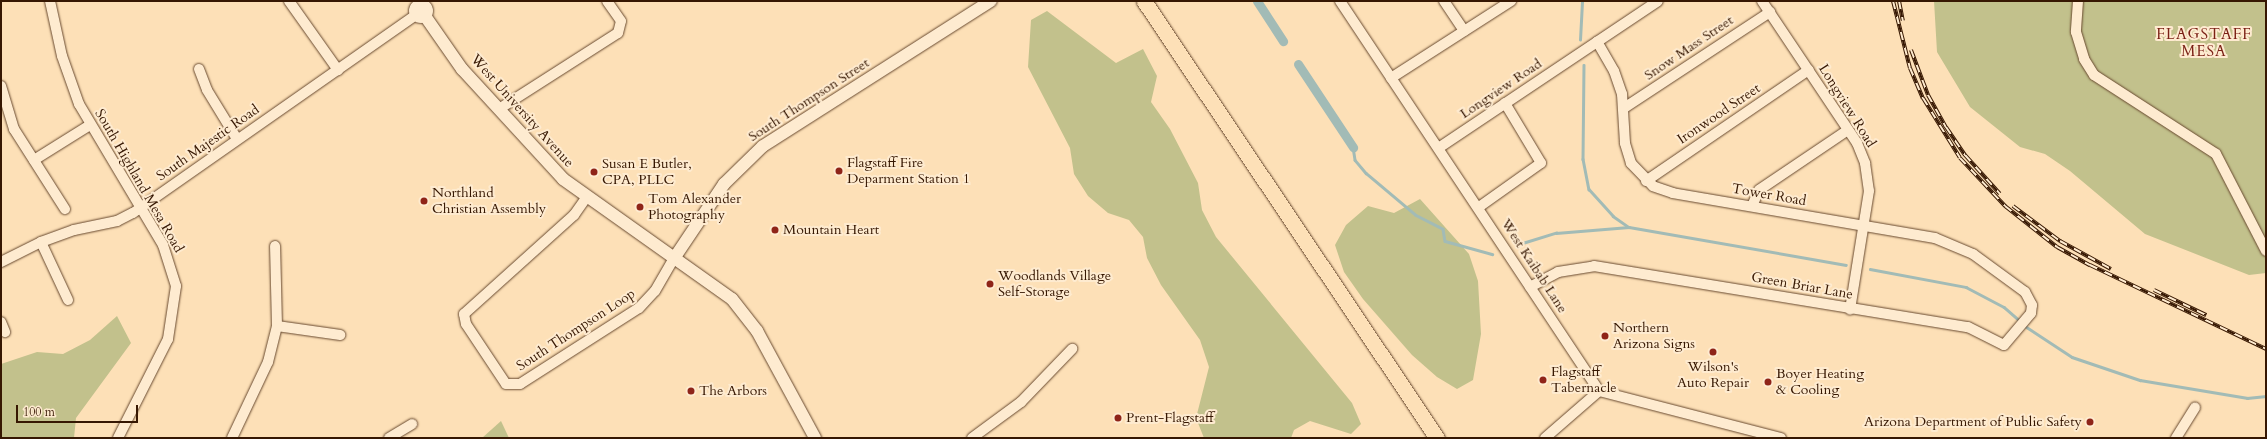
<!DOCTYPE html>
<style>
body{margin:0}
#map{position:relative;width:2267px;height:439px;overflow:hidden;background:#fde0b7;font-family:Cardo,serif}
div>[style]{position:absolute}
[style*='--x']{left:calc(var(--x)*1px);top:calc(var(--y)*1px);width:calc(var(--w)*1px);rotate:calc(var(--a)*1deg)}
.green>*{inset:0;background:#c2c18c}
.stream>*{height:2.5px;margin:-1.25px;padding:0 1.25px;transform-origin:1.25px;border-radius:1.25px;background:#a2bbb6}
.canal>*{height:9px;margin:-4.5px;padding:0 4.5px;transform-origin:4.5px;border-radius:4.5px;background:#a2bbb6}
.roads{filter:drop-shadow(0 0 1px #68492f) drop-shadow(0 0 1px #68492f)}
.minor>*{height:10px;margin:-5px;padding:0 5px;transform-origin:5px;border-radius:5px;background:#feebd0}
.tertiary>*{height:12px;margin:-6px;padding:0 6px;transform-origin:6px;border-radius:6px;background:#feebd0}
.tertiary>.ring{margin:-6px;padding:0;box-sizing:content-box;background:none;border:12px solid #feebd0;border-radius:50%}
.primary>*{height:15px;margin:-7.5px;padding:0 7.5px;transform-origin:7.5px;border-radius:7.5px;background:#fde0b7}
.rail>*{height:4px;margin-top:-2px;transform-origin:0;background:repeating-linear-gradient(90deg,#feebd0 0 8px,#361702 0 16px);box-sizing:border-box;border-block:1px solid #361702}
.dots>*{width:11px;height:11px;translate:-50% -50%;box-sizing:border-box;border:2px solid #feebd0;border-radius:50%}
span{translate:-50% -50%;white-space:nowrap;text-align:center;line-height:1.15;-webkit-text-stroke:4px #feebd0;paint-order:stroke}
.street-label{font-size:14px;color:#361702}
.poi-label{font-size:14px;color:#361702}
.left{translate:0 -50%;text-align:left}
.right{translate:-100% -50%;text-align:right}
.neighbourhood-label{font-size:15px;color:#7a1f14;letter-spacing:1px}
.frame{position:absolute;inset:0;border:2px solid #361702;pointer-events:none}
.scale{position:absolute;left:16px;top:405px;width:122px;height:18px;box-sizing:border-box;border:2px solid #361702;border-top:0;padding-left:5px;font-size:12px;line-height:14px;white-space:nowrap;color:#361702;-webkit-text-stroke:3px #feebd0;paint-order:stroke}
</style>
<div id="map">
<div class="green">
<div style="clip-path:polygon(1934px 1px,2266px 1px,2266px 273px,2249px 275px,2145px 234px,2070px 171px,2045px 154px,2020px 147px,1970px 107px,1937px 52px)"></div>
<div style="clip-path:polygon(1047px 11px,1116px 63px,1143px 49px,1157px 76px,1151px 102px,1170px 129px,1198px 183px,1202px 210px,1216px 237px,1352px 403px,1361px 424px,1351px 434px,1310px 421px,1294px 430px,1291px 438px,1204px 438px,1196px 418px,1209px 367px,1200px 340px,1161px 285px,1147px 258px,1143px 237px,1129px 220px,1108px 213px,1088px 196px,1074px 174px,1070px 148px,1028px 67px,1031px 20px)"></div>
<div style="clip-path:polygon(1420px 199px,1469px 254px,1478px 281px,1481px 334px,1473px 380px,1457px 389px,1437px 377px,1412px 355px,1363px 299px,1344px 272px,1335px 245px,1346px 225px,1368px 206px,1394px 213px)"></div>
<div style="clip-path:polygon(117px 316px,131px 343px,76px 418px,74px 438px,1px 438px,1px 364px,37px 352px,63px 354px,90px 340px)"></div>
<div style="clip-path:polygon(501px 421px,509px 438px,482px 438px)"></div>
</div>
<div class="stream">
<div style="--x:1580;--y:40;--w:39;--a:-87"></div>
<div style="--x:1584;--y:65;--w:94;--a:90.6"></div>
<div style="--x:1583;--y:159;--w:31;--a:79"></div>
<div style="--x:1589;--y:189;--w:36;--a:48"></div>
<div style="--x:1613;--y:216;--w:19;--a:35"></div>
<div style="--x:1629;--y:227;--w:220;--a:9.9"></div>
<div style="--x:1353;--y:147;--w:13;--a:81"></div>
<div style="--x:1355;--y:160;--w:17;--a:50"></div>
<div style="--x:1366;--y:173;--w:65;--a:40"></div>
<div style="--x:1416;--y:215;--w:30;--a:27"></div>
<div style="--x:1443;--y:229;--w:12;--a:81"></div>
<div style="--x:1445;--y:241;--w:49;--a:15.5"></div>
<div style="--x:1519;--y:244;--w:39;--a:-17"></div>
<div style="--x:1556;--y:233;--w:73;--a:-4.7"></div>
<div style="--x:1870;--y:269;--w:98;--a:10.6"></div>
<div style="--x:1966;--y:287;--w:43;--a:27.8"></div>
<div style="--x:2004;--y:307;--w:23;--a:41"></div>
<div style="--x:2025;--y:326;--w:56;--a:33.4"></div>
<div style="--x:2072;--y:357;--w:72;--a:18.7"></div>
<div style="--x:2140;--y:380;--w:109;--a:9.5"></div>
<div style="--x:2247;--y:398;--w:19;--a:-6"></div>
</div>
<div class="canal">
<div style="--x:1257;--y:1;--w:48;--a:57"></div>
<div style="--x:1298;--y:64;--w:100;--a:56.5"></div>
</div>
<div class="roads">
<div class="minor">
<div style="--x:50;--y:1;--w:56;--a:77.7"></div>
<div style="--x:62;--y:56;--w:51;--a:70.5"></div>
<div style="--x:79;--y:104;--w:164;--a:59.2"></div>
<div style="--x:163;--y:245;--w:43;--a:72.4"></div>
<div style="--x:176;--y:286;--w:54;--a:98.6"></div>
<div style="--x:168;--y:339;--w:111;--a:116.8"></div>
<div style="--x:289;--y:1;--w:85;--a:54.6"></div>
<div style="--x:1340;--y:1;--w:468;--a:56.4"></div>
<div style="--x:1599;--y:391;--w:188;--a:14.5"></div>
<div style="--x:1444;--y:1;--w:36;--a:56"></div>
<div style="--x:1762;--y:1;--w:171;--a:56.2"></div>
<div style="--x:1857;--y:143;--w:22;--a:68"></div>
<div style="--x:1865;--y:163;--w:28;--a:82"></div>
<div style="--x:1869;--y:191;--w:120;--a:99.1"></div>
<div style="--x:2078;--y:1;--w:31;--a:94"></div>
<div style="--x:2076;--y:32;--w:28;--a:73"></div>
<div style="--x:2084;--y:59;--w:19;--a:58"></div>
<div style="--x:2094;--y:75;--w:145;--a:32.9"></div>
<div style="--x:2216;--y:154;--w:109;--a:62.7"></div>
<div style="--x:199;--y:69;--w:22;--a:69"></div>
<div style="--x:207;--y:90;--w:57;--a:58.5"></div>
<div style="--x:1391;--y:78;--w:143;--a:-32.7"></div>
<div style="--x:1;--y:86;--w:45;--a:73.2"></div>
<div style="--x:14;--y:129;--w:95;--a:57.5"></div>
<div style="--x:1624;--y:108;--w:175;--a:-33.3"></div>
<div style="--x:499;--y:109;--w:141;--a:-32.6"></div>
<div style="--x:618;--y:33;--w:12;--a:-76"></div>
<div style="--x:621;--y:21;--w:24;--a:-125"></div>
<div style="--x:1440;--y:147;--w:262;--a:-33.8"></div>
<div style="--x:34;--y:160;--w:66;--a:-32"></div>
<div style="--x:1646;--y:181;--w:197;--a:-34.3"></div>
<div style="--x:586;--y:198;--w:21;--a:125"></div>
<div style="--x:574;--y:215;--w:148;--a:138"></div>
<div style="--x:464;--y:314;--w:10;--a:79"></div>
<div style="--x:466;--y:324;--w:72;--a:56.3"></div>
<div style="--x:506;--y:384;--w:14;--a:0"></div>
<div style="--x:520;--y:384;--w:141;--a:-32.6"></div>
<div style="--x:639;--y:308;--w:23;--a:-47"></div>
<div style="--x:655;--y:291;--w:39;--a:-60"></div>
<div style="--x:1752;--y:206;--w:17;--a:-66"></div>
<div style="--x:1759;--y:190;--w:107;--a:-34"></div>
<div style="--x:1479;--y:207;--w:76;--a:-35.4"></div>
<div style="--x:1541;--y:163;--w:70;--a:-121"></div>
<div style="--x:41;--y:242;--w:64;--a:65"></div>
<div style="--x:1;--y:262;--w:45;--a:-26.6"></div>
<div style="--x:41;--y:242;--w:35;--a:-20"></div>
<div style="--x:74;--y:230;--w:44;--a:-11.8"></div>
<div style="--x:117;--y:221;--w:18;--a:-27"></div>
<div style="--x:133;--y:213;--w:345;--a:-35"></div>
<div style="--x:1530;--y:287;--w:32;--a:-28"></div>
<div style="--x:1558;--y:272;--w:36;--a:-9"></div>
<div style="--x:1594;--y:266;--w:379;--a:9.3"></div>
<div style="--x:1968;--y:327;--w:40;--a:26.6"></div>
<div style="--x:2004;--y:345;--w:42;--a:-49.8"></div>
<div style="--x:2031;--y:313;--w:8;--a:-83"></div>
<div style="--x:2032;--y:305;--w:15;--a:-118"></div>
<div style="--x:2025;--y:292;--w:64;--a:-143.8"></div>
<div style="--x:1973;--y:254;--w:41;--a:-157.2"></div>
<div style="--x:1935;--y:238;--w:266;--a:-170.3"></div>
<div style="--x:1673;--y:193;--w:21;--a:-161"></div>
<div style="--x:1653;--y:186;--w:32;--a:-134"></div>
<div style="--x:1631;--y:163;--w:21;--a:-107"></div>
<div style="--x:1625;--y:143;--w:49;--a:-93.5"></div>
<div style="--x:1622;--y:94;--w:24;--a:-109"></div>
<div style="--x:1614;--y:71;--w:34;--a:-120"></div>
<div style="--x:1;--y:322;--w:11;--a:68"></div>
<div style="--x:277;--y:326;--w:64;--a:8.1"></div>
<div style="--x:232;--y:438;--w:84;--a:-64.7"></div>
<div style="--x:268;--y:362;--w:37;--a:-76"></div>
<div style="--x:277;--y:326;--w:80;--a:-91.4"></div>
<div style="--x:389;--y:438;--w:27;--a:-31"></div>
<div style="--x:972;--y:438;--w:61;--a:-36.3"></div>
<div style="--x:1021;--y:402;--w:74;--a:-46.1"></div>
<div style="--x:1545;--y:438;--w:72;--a:-41"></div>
<div style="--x:2176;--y:438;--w:36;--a:-58"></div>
</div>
<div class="tertiary">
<div class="ring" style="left:415px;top:5px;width:0;height:0"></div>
<div style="--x:425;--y:16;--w:65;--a:55.1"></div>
<div style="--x:462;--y:69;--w:149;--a:47.4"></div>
<div style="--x:563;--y:179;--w:207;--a:35.4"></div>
<div style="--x:732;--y:299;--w:41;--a:52"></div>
<div style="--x:757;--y:331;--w:122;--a:61.5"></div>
<div style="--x:675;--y:257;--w:88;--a:-56.1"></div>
<div style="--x:724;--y:184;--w:54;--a:-44.3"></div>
<div style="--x:763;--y:146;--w:270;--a:-32.5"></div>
</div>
<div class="primary">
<div style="--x:1144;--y:1;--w:526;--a:56.16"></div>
</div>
</div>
<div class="rail">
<div style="--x:1893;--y:1;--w:69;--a:75.8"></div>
<div style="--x:1910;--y:68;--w:33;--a:67"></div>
<div style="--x:1923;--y:98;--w:70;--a:58.3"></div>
<div style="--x:1960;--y:158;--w:66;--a:46.8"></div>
<div style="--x:2005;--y:206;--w:66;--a:38.3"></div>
<div style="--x:2057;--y:247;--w:38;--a:29"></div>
<div style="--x:2090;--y:265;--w:195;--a:25.5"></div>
<div style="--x:1899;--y:1;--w:20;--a:79"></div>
<div style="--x:1911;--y:50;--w:48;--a:69.3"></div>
<div style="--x:1928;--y:95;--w:37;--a:61"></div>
<div style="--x:1946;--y:127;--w:34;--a:56"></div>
<div style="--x:1965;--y:155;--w:52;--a:48.1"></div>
<div style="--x:2013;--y:206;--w:59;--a:36.7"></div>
<div style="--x:2060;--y:241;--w:58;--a:28.8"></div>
<div style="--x:2154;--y:290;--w:58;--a:25.7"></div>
</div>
<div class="dots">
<div style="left:839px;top:171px;background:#8f2418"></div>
<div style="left:594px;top:172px;background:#8f2418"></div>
<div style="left:424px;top:201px;background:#8f2418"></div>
<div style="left:640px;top:207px;background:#8f2418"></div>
<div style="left:775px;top:230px;background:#8f2418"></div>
<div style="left:990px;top:284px;background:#8f2418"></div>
<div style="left:1605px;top:336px;background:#8f2418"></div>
<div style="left:1713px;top:352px;background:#8f2418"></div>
<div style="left:1543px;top:380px;background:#8f2418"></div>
<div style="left:1768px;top:382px;background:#8f2418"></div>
<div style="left:691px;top:391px;background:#8f2418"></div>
<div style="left:1118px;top:418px;background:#8f2418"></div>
<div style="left:2090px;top:422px;background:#8f2418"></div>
</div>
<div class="street-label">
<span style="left:1689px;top:48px;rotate:-34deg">Snow Mass Street</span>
<span style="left:1501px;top:89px;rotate:-34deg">Longview Road</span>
<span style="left:809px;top:100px;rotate:-33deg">South Thompson Street</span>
<span style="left:1847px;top:106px;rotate:58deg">Longview Road</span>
<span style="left:522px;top:111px;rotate:48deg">West University Avenue</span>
<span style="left:1719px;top:114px;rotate:-34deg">Ironwood Street</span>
<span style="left:208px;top:143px;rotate:-35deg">South Majestic Road</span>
<span style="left:139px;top:181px;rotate:60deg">South Highland Mesa Road</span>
<span style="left:1769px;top:195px;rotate:10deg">Tower Road</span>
<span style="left:1534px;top:266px;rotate:57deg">West Kaibab Lane</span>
<span style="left:1802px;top:286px;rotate:10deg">Green Briar Lane</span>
<span style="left:576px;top:330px;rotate:-33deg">South Thompson Loop</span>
</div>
<div class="poi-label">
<span class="left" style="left:847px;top:171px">Flagstaff Fire<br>Deparment Station 1</span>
<span class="left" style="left:602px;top:172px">Susan E Butler,<br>CPA, PLLC</span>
<span class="left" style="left:432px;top:201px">Northland<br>Christian Assembly</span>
<span class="left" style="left:648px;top:207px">Tom Alexander<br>Photography</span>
<span class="left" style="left:783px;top:230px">Mountain Heart</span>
<span class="left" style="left:998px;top:284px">Woodlands Village<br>Self-Storage</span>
<span class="left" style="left:1613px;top:336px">Northern<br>Arizona Signs</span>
<span style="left:1713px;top:375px">Wilson's<br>Auto Repair</span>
<span class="left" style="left:1551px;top:380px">Flagstaff<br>Tabernacle</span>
<span class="left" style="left:1776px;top:382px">Boyer Heating<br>&amp; Cooling</span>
<span class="left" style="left:699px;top:391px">The Arbors</span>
<span class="left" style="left:1126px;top:418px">Prent-Flagstaff</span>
<span class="right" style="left:2082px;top:422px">Arizona Department of Public Safety</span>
</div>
<div class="neighbourhood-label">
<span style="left:2204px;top:43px">FLAGSTAFF<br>MESA</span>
</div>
<div class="frame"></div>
<div class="scale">100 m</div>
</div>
